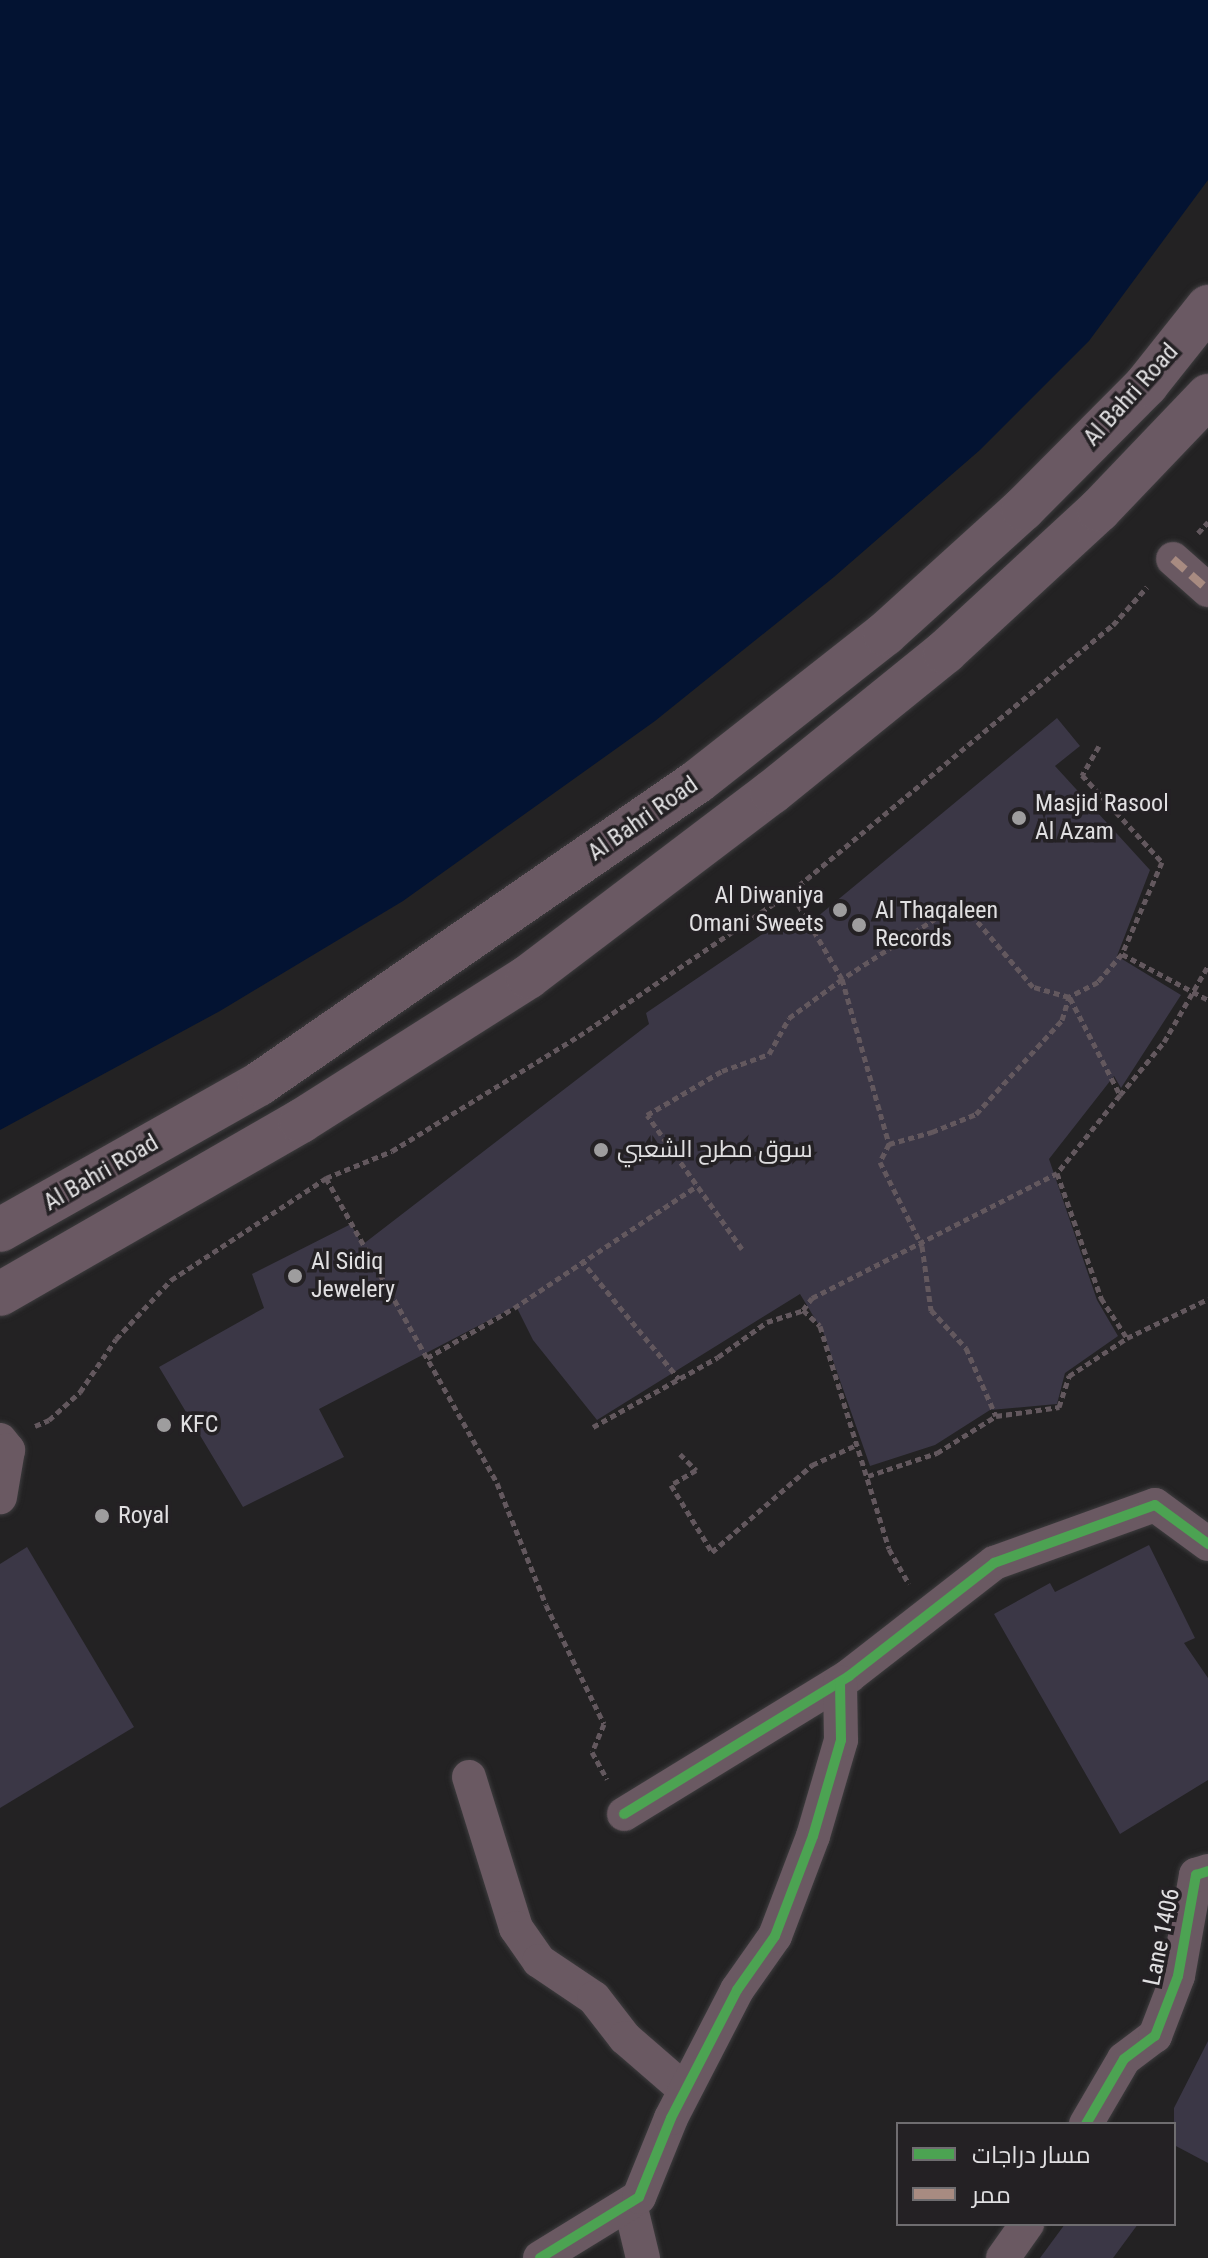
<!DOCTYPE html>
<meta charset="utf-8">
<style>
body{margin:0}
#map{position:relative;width:1208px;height:2258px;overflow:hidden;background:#232223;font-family:"Roboto Condensed",Cairo,sans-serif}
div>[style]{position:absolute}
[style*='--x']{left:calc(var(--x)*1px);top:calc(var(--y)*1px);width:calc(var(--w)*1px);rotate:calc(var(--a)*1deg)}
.water>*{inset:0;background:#031332}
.building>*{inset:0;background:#3b3746}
.path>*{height:5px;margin-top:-2.5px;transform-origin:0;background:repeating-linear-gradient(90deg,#63585e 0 6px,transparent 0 10px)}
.roads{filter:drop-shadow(0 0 2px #3d3c3e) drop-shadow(0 0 2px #3d3c3e)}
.street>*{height:34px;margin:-17px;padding:0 17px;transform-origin:17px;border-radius:17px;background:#6a5962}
.primary>*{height:44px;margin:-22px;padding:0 22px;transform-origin:22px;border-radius:22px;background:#6a5963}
.quiet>*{height:8px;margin-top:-4px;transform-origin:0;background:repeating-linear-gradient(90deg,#a88b81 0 16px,transparent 0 24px)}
.cycleway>*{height:10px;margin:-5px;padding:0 5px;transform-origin:5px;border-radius:5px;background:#4ca352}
.dots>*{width:22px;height:22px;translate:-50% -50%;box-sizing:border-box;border:4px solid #242124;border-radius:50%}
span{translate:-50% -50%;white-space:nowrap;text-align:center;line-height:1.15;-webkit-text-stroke:7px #242124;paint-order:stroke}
.street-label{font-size:24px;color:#e0dfe1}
.poi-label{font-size:24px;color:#e0dfe1}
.left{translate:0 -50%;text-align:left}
.right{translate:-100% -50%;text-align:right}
.legend{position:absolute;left:896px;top:2122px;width:280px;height:104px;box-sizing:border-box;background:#242124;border:2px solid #6f6d70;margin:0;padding:10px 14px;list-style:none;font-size:24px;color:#e0dfe1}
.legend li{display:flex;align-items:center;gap:16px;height:40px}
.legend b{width:40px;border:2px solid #6f6d70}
</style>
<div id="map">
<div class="water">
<div style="clip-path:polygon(0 0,1208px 0,1208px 180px,1089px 341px,980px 450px,834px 577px,655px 721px,403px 901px,220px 1011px,0 1130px)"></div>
</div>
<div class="building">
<div style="clip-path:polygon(1057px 718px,1080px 746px,1055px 766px,1150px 870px,1117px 956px,1181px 995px,1121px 1088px,1114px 1076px,1049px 1159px,1097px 1300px,1118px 1336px,1065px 1373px,1057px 1404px,990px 1410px,935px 1445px,870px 1466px,823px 1332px,800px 1294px,597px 1420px,533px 1340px,516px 1306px,319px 1409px,344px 1457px,243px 1507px,159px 1367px,264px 1308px,252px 1274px,351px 1224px,362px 1245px,649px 1024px,646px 1013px,789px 916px,799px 932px)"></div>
<div style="clip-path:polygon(1149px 1545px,1195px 1638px,1184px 1643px,1208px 1678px,1208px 1780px,1120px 1834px,994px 1614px,1050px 1583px,1055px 1592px)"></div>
<div style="clip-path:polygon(27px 1547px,134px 1727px,0 1808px,0 1564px)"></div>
<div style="clip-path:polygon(1208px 2041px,1208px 2163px,1174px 2145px,1174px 2108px)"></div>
<div style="clip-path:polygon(1065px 2224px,1138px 2224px,1113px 2258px,1040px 2258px)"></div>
</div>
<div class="path">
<div style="--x:1198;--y:533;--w:15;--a:-48"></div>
<div style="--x:1099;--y:746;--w:34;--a:120"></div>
<div style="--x:1082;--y:775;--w:118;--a:47.4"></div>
<div style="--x:1162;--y:862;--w:100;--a:113.5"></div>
<div style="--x:1122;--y:954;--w:37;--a:131"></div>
<div style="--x:1098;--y:982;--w:33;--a:153"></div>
<div style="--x:1069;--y:997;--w:37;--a:-164"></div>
<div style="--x:1033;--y:987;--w:111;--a:-130.3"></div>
<div style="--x:961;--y:902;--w:142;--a:147.1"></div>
<div style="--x:842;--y:979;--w:101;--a:-120.4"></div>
<div style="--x:791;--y:892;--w:418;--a:-39.7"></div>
<div style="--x:1113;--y:625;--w:51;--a:-48.2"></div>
<div style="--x:1122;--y:954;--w:98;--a:28.1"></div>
<div style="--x:1070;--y:998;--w:109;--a:62.7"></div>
<div style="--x:1120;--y:1095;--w:69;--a:-50.3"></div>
<div style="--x:1164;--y:1042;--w:88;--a:-59.9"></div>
<div style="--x:1120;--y:1095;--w:100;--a:128.9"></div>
<div style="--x:1057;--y:1173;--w:133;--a:70.6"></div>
<div style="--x:1101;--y:1298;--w:48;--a:57"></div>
<div style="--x:889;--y:1144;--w:20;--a:117"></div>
<div style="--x:880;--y:1162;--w:94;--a:63.4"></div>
<div style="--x:922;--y:1246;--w:65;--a:82"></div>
<div style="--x:931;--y:1310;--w:52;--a:47.4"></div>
<div style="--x:966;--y:1348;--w:74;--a:66.2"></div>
<div style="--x:326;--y:1178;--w:350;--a:60.7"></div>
<div style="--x:497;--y:1483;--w:131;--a:68.1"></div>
<div style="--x:546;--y:1605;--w:132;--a:64"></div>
<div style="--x:604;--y:1724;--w:30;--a:113"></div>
<div style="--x:592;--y:1752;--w:31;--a:61"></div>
<div style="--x:742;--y:1249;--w:164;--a:-125.3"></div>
<div style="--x:647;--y:1115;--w:87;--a:-30.4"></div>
<div style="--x:722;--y:1071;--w:50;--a:-19.9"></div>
<div style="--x:769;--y:1054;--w:41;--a:-60.9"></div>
<div style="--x:789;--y:1018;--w:66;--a:-36.3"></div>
<div style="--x:842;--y:979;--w:172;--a:74.1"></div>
<div style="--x:889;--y:1144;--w:45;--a:-15.6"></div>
<div style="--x:932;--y:1132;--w:48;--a:-22.2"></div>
<div style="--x:976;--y:1114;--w:127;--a:-47.5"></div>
<div style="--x:1062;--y:1020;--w:24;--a:-73"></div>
<div style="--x:581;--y:1260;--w:154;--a:50.5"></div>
<div style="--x:803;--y:1310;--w:23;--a:43"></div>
<div style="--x:820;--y:1326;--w:233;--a:72.8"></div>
<div style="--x:889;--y:1549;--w:40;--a:60.3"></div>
<div style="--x:427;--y:1358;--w:100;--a:-29.9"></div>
<div style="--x:514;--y:1308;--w:220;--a:-33.7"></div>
<div style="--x:35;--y:1426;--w:15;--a:-23"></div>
<div style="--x:49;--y:1420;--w:42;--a:-42.1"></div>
<div style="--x:80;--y:1392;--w:64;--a:-55.8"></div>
<div style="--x:116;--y:1339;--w:81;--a:-47"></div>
<div style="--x:171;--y:1280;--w:186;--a:-33.3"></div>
<div style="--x:326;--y:1178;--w:71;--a:-22.2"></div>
<div style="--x:392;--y:1151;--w:220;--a:-31.6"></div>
<div style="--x:579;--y:1036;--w:256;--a:-34.2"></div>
<div style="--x:593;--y:1427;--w:143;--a:-29.2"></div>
<div style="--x:718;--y:1357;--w:60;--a:-35.5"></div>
<div style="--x:767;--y:1322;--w:38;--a:-18"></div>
<div style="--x:803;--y:1310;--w:15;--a:-53"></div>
<div style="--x:812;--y:1298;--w:275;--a:-27"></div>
<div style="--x:680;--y:1454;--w:23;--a:45"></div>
<div style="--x:696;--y:1470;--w:29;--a:149"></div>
<div style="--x:671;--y:1485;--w:79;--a:58.5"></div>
<div style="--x:712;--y:1552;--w:133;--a:-41"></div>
<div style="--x:812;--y:1465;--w:48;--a:-24.4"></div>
<div style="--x:868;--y:1476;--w:73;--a:-18.4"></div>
<div style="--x:937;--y:1453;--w:70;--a:-32.1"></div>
<div style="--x:996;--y:1416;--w:64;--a:-8.1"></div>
<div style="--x:1059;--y:1407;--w:33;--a:-72"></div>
<div style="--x:1069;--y:1376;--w:69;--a:-33.2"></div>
<div style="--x:1127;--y:1338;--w:90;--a:-25.7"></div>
</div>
<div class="roads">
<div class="street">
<div style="--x:1173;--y:559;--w:47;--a:41.5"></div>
<div style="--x:0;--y:1440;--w:13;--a:51"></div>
<div style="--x:8;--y:1450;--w:48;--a:99.7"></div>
<div style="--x:469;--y:1777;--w:158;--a:72.7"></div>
<div style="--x:516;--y:1928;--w:40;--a:55.1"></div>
<div style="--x:539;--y:1961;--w:66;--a:33.9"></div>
<div style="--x:594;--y:1998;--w:51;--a:52.2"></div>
<div style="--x:625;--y:2038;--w:79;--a:40.9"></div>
<div style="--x:624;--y:1814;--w:264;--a:-31.5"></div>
<div style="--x:849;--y:1676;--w:184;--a:-37.9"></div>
<div style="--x:994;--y:1563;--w:171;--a:-19.8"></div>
<div style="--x:1155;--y:1505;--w:66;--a:36.3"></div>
<div style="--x:1086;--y:2124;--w:75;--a:-59.7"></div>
<div style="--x:1124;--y:2059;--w:39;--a:-37"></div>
<div style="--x:1155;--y:2036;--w:64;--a:-69"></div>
<div style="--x:1178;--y:1976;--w:103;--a:-79.9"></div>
<div style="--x:1196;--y:1875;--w:13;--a:-18"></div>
<div style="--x:630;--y:2204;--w:56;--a:76.5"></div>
<div style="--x:540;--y:2258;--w:116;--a:-31.6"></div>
<div style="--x:639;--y:2197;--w:85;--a:-67.9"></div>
<div style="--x:671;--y:2118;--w:144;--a:-62.7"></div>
<div style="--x:737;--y:1990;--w:66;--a:-54.9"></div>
<div style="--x:775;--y:1936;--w:107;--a:-69.2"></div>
<div style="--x:813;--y:1836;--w:100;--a:-73.7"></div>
<div style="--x:841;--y:1740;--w:58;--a:-91"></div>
<div style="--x:1003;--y:2258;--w:42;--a:-54.8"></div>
</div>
<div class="primary">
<div style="--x:0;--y:1230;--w:297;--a:-29.4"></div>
<div style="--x:259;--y:1084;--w:533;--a:-34.61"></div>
<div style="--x:698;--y:781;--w:238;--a:-38.2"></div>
<div style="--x:885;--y:634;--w:186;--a:-42.2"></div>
<div style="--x:1023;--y:509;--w:175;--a:-45.2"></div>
<div style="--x:1146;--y:385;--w:100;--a:-51.5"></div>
<div style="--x:0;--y:1294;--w:347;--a:-29.9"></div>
<div style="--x:301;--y:1121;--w:269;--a:-32.4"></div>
<div style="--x:528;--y:977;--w:306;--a:-37.2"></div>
<div style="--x:772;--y:792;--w:223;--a:-39"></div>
<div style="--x:945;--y:652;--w:209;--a:-42.7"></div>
<div style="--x:1099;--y:510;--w:158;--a:-46.3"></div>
</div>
</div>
<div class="quiet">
<div style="--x:1173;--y:559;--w:47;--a:41.5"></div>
</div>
<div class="cycleway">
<div style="--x:624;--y:1814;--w:264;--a:-31.5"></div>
<div style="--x:849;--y:1676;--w:184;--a:-37.9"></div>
<div style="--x:994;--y:1563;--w:171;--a:-19.8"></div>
<div style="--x:1155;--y:1505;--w:66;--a:36.3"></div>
<div style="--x:1086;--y:2124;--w:75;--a:-59.7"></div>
<div style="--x:1124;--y:2059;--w:39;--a:-37"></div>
<div style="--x:1155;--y:2036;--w:64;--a:-69"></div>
<div style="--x:1178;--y:1976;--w:103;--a:-79.9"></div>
<div style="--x:1196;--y:1875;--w:13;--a:-18"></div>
<div style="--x:540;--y:2258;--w:116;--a:-31.6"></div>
<div style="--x:639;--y:2197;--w:85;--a:-67.9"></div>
<div style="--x:671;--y:2118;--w:144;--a:-62.7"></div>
<div style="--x:737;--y:1990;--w:66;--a:-54.9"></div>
<div style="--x:775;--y:1936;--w:107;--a:-69.2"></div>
<div style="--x:813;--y:1836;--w:100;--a:-73.7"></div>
<div style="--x:841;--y:1740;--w:58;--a:-91"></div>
</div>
<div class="dots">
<div style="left:1019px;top:818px;background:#9e9d9e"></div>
<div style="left:840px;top:910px;background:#9e9d9e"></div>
<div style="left:859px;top:925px;background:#9e9d9e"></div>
<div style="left:601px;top:1150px;background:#9e9d9e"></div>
<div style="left:295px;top:1276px;background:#9e9d9e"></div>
<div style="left:164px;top:1425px;background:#9e9d9e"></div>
<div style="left:102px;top:1516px;background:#9e9d9e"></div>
</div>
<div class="street-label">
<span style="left:1131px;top:395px;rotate:-48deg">Al Bahri Road</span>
<span style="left:643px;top:819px;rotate:-35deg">Al Bahri Road</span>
<span style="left:101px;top:1173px;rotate:-30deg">Al Bahri Road</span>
<span style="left:1162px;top:1937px;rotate:-78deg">Lane 1406</span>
</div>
<div class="poi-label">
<span class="left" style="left:1035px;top:818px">Masjid Rasool<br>Al Azam</span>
<span class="right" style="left:824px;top:910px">Al Diwaniya<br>Omani Sweets</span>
<span class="left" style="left:875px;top:925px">Al Thaqaleen<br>Records</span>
<span class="left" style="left:617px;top:1150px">سوق مطرح الشعبي</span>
<span class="left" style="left:311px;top:1276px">Al Sidiq<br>Jewelery</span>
<span class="left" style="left:180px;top:1425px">KFC</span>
<span class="left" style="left:118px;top:1516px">Royal</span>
</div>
<ul class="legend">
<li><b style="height:10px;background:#4ca352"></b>مسار دراجات</li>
<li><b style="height:10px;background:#a88b81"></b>ممر</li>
</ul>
</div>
